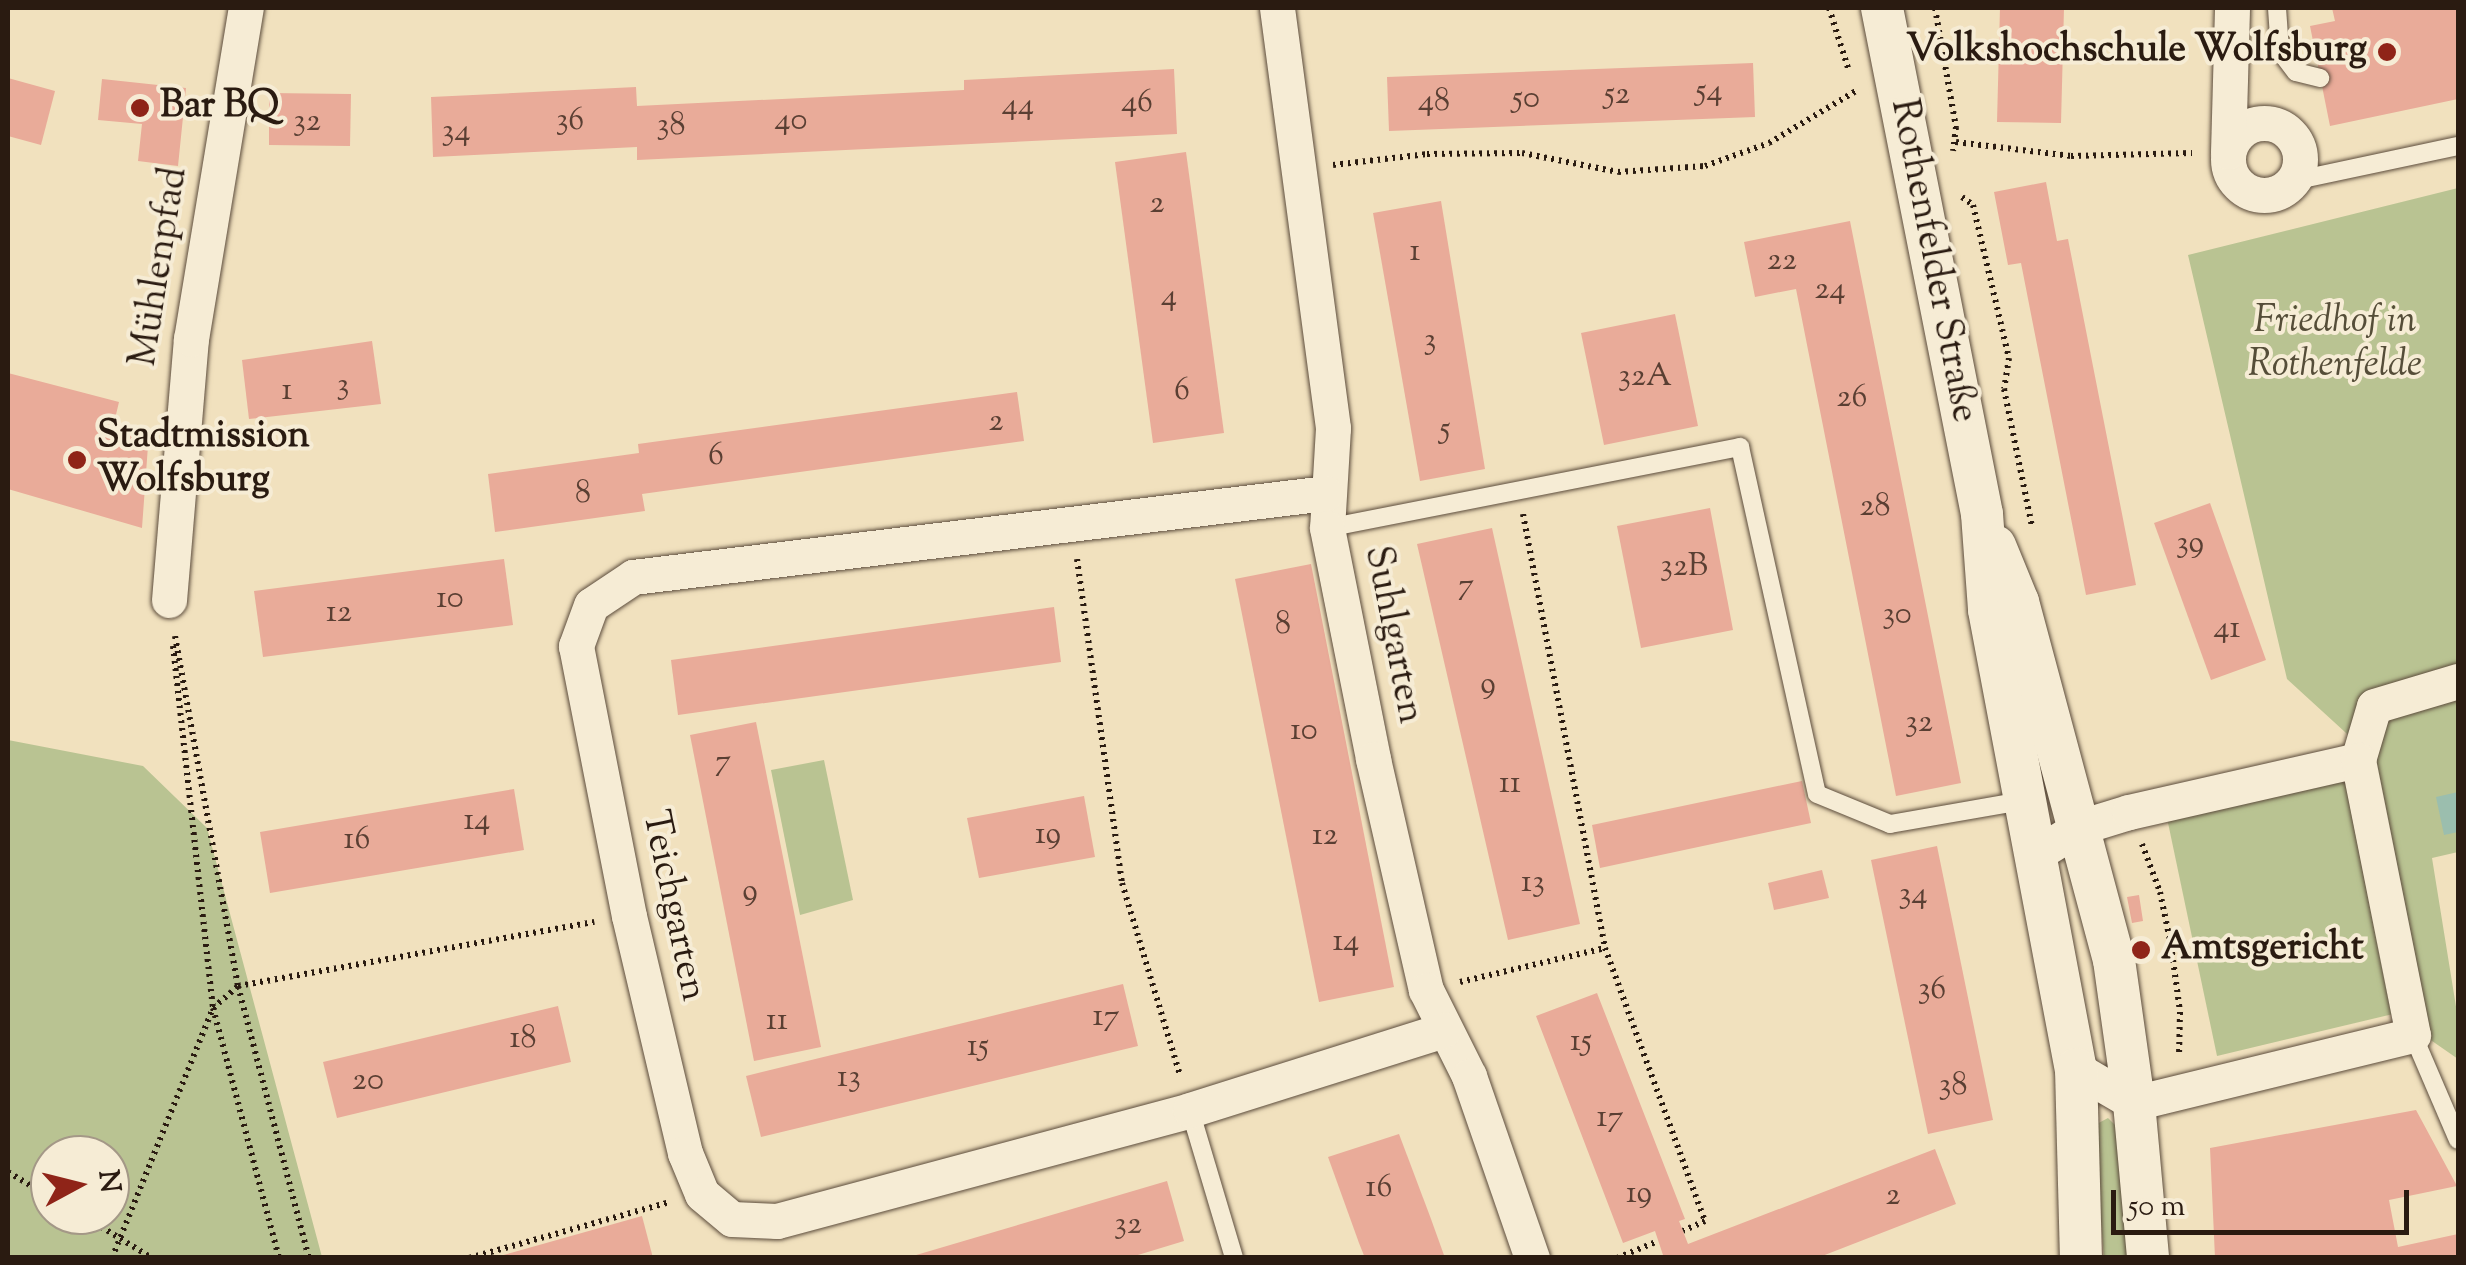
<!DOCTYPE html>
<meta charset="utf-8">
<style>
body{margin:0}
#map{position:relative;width:2466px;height:1265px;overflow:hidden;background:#f1e1be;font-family:"Sorts Mill Goudy",serif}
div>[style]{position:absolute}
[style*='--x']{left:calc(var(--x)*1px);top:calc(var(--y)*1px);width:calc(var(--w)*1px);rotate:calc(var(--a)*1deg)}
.green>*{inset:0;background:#b9c392}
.water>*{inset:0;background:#9bbeae}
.building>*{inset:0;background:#e9ab99}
.path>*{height:6px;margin-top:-3px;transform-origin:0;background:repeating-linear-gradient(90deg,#2a1b11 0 2.5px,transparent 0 7.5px)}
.roads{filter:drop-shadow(0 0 2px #5c4c3c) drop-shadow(0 0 2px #5c4c3c)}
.service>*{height:18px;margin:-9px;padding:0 9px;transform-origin:9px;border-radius:9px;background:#f6ecd5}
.minor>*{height:35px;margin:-17.5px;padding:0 17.5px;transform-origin:17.5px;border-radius:17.5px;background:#f6ecd5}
.minor>.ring{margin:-17.5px;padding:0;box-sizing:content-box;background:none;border:35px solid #f6ecd5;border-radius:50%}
.tertiary>*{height:42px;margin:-21px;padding:0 21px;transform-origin:21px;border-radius:21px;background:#f6ecd5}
.dots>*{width:28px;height:28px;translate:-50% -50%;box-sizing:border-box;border:5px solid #f6ecd5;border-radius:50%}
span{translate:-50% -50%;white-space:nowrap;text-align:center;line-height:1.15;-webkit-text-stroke:8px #f6ecd5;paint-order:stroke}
.number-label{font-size:32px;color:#5a3f33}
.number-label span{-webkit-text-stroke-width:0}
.poi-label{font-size:38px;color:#2a1b11;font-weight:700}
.right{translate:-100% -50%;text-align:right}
.left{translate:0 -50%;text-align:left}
.street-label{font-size:38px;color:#2a1b11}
.park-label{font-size:38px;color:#554d38;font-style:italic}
.frame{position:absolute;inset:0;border:10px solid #2a1b11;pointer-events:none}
.north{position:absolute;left:30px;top:1135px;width:100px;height:100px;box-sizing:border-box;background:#f6ecd5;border:2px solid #a49887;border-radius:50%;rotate:83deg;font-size:28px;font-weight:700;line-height:40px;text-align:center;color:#2a1b11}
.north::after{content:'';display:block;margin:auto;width:35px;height:45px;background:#8f2418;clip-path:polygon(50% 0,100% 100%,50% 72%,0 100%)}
.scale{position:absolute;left:2111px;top:1190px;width:298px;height:45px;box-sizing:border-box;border:5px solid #2a1b11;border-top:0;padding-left:12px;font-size:30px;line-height:35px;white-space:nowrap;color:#2a1b11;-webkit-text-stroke:8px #f6ecd5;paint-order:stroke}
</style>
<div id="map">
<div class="green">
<div style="clip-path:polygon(2458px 188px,2458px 852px,2432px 858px,2458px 1019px,2458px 1059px,2422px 1034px,2369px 754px,2287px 679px,2188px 255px)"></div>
<div style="clip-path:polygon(evenodd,8px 740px,143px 766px,207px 828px,322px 1257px,8px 1257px,8px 740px,50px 1155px,110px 1155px,110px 1215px,50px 1215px,50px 1155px)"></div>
<div style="clip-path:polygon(824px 760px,853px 900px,800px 915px,771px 770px)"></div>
<div style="clip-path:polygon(2345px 781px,2393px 1014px,2217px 1056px,2167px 818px)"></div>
<div style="clip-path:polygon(2108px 1118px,2116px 1126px,2128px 1257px,2104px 1257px,2093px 1126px)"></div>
</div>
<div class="water">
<div style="clip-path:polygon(2458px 792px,2458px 832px,2444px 835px,2436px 797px)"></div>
</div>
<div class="building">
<div style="clip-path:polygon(2000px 8px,2064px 8px,2061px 123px,1997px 122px)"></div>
<div style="clip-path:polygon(2332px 8px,2458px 8px,2458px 99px,2330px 126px,2310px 26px,2335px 21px)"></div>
<div style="clip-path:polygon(1753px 63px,1755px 117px,1389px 131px,1387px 77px)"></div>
<div style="clip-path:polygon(1174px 69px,1177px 134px,637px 160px,637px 147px,433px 157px,431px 97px,636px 87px,637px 106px,964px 90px,964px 80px)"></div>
<div style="clip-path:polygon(8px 78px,55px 91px,41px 145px,8px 136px)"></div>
<div style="clip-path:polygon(102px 79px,186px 88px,178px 166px,138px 161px,142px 124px,98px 120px)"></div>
<div style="clip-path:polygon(269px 93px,351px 94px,350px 146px,269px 145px)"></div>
<div style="clip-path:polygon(1186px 152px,1224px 433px,1153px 443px,1115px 162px)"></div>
<div style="clip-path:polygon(2046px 182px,2057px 241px,2068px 239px,2136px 585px,2086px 595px,2021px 263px,2008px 265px,1994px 192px)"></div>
<div style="clip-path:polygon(1441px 201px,1485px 469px,1420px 481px,1373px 213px)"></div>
<div style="clip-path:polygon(1850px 221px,1961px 783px,1896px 796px,1796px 289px,1755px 297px,1744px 242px)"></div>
<div style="clip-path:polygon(1675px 314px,1698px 426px,1604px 445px,1581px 333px)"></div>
<div style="clip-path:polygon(372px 341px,381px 404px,249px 419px,242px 360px)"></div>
<div style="clip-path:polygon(8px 373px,119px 402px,114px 423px,149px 432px,142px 528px,8px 489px)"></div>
<div style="clip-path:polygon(1017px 392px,1024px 441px,642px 494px,645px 511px,495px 532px,488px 474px,639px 453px,638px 444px)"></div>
<div style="clip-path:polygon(2210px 503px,2266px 660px,2211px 680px,2154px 523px)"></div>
<div style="clip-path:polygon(1710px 508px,1733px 630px,1641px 648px,1617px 526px)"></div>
<div style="clip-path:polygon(1492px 528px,1580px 924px,1508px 940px,1417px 544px)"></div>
<div style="clip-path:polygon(504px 559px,513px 625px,263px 657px,254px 591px)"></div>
<div style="clip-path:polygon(1311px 564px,1394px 987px,1319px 1002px,1235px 579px)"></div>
<div style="clip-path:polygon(1054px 607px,1061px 662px,678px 715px,671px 660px)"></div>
<div style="clip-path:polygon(756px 722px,821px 1047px,754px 1061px,690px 735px)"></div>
<div style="clip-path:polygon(1802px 781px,1811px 823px,1600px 868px,1592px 825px)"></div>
<div style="clip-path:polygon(514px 789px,524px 850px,270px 893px,260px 832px)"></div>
<div style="clip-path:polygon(1084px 796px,1095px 857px,979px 878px,967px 818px)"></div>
<div style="clip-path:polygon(1937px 846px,1993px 1120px,1928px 1134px,1871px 860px)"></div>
<div style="clip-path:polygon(1822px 870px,1829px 898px,1774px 910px,1768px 883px)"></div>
<div style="clip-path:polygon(2139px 895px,2143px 921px,2132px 923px,2127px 897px)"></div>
<div style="clip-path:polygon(1123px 984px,1138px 1046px,761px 1137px,746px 1076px)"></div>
<div style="clip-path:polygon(1597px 993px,1685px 1219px,1679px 1221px,1688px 1244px,1935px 1149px,1956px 1204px,1817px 1258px,1664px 1258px,1655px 1231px,1623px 1243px,1536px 1016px)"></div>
<div style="clip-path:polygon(558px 1006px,571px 1062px,337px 1118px,323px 1062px)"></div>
<div style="clip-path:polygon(2416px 1110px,2457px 1186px,2389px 1200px,2398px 1247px,2458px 1234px,2458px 1258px,2215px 1258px,2210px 1148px)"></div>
<div style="clip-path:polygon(1399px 1134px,1431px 1219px,1445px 1258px,1365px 1258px,1359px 1243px,1328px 1157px)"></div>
<div style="clip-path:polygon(1167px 1181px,1184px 1241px,1128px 1258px,906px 1258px)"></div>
<div style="clip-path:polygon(642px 1216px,653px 1258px,500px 1258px,500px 1256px)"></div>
</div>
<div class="path">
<div style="--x:1829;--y:8;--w:63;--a:72.4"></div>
<div style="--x:1935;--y:8;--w:121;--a:80"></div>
<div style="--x:1956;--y:127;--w:24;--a:97"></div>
<div style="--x:1956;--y:142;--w:116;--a:6.9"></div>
<div style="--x:2071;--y:156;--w:121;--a:-1.4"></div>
<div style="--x:1333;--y:165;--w:95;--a:-6.7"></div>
<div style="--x:1427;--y:154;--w:95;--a:-0.6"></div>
<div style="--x:1522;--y:153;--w:98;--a:11.2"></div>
<div style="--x:1618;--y:172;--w:87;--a:-3.9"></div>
<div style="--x:1705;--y:166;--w:68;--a:-19.8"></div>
<div style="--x:1769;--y:143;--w:101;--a:-30.9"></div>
<div style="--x:1962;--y:197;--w:14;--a:36"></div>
<div style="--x:1973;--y:205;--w:157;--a:76.8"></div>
<div style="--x:2009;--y:358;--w:31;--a:99"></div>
<div style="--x:2004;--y:389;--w:141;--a:78.5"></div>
<div style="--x:1523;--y:514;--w:442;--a:79.3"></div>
<div style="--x:1605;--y:948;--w:291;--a:69.9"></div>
<div style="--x:1705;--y:1221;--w:24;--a:156"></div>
<div style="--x:1077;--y:559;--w:327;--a:82.1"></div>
<div style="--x:1122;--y:883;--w:201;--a:73.2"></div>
<div style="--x:175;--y:636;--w:356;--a:79.8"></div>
<div style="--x:238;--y:986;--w:281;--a:75.4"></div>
<div style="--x:173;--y:646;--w:364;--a:83.7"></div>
<div style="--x:213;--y:1008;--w:259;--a:75.2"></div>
<div style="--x:2142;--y:844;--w:51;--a:69.4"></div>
<div style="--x:2160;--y:892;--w:54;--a:78.3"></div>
<div style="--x:2171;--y:945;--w:68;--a:82.3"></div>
<div style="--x:2180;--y:1012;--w:45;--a:91.3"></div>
<div style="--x:1460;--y:982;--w:149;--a:-13.2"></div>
<div style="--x:8;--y:1172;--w:49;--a:30.8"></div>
<div style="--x:82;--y:1215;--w:82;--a:31.6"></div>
<div style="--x:112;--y:1258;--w:270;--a:-68"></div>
<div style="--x:213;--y:1008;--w:33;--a:-41"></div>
<div style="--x:238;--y:986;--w:362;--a:-10.2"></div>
<div style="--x:469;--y:1258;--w:209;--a:-15.6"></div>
<div style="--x:1617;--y:1258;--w:44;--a:-22.5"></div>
</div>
<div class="roads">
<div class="service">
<div style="--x:2277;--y:8;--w:43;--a:86"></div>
<div style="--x:2280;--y:51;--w:26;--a:53"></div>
<div style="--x:2296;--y:72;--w:25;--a:14"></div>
<div style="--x:2293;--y:181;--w:169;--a:-12"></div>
<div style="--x:1327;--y:528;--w:421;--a:-11.1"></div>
<div style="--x:1740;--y:447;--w:355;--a:77.5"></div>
<div style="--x:1817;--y:794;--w:79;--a:22.3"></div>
<div style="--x:1890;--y:824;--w:139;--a:-9.9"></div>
<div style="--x:2413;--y:1035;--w:114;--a:66.8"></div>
<div style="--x:1190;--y:1110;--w:154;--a:73.4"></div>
</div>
<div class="minor">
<div style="--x:1277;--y:8;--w:424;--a:82.4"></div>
<div style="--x:1333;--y:428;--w:100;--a:93.4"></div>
<div style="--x:1327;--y:528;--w:236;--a:78.7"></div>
<div style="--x:1373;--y:759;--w:237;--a:77.1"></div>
<div style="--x:1426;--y:990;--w:96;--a:63.4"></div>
<div style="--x:1469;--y:1076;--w:193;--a:70.9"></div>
<div class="ring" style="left:2228px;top:123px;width:37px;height:37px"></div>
<div style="--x:2228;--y:152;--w:144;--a:-88.4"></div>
<div style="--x:1326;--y:493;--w:698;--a:173.09"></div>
<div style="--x:633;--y:577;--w:50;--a:146.3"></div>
<div style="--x:591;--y:605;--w:44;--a:110.1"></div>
<div style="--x:576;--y:646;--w:275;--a:78.9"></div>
<div style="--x:629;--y:916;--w:244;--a:76.7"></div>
<div style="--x:685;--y:1153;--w:44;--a:67.5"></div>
<div style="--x:702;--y:1194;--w:39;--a:40"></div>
<div style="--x:732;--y:1219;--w:45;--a:2.5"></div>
<div style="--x:777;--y:1221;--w:428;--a:-15"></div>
<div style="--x:1190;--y:1110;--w:266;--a:-17.5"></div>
<div style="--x:169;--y:600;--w:262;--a:-85.2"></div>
<div style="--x:191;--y:339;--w:336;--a:-80.6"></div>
<div style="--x:2358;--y:760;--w:56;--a:-73.5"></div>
<div style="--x:2374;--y:706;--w:88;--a:-16.6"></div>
<div style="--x:2038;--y:853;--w:49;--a:-31.8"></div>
<div style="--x:2080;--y:827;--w:51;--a:-17"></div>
<div style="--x:2129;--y:812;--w:235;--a:-12.8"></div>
<div style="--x:2358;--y:760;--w:280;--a:78.7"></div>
<div style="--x:2413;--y:1035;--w:287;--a:166.3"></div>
<div style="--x:2134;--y:1103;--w:67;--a:-149.6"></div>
</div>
<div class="tertiary">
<div style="--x:1882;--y:8;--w:516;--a:78.82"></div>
<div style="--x:1982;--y:514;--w:96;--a:85.8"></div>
<div style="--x:1989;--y:610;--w:467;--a:79.3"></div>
<div style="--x:2076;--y:1069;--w:189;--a:88.5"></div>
<div style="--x:1995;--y:546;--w:61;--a:67.7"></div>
<div style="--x:2018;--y:602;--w:371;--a:75"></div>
<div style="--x:2114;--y:960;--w:144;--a:82"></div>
<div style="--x:2134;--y:1103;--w:156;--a:84.8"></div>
</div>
</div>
<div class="dots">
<div style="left:2387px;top:52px;background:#8f2418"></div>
<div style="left:140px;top:108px;background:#8f2418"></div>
<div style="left:77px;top:460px;background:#8f2418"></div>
<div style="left:2141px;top:950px;background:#8f2418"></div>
</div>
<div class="number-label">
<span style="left:1709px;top:92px">54</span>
<span style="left:1617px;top:95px">52</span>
<span style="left:1526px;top:99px">50</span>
<span style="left:1434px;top:102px">48</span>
<span style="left:1137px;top:103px">46</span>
<span style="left:1018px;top:106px">44</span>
<span style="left:570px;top:121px">36</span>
<span style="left:791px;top:121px">40</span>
<span style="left:307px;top:122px">32</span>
<span style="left:671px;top:126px">38</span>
<span style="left:456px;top:132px">34</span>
<span style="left:1157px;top:204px">2</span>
<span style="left:1415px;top:252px">1</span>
<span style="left:1782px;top:261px">22</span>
<span style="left:1830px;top:290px">24</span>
<span style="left:1169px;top:297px">4</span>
<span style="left:1430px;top:341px">3</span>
<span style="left:1645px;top:377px">32A</span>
<span style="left:343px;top:386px">3</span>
<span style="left:287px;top:391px">1</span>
<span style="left:1182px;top:391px">6</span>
<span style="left:1852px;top:398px">26</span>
<span style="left:996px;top:422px">2</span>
<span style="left:1445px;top:430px">5</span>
<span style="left:716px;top:456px">6</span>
<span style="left:583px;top:494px">8</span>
<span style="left:1875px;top:507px">28</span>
<span style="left:2190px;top:544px">39</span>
<span style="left:1684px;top:567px">32B</span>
<span style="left:1466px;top:586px">7</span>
<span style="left:450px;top:599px">10</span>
<span style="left:339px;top:613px">12</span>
<span style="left:1897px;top:615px">30</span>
<span style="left:1283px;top:625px">8</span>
<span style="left:2227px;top:629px">41</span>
<span style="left:1488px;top:685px">9</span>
<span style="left:1919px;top:723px">32</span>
<span style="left:1304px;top:731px">10</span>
<span style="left:723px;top:762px">7</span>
<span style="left:1510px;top:784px">11</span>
<span style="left:477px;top:821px">14</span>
<span style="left:1048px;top:835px">19</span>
<span style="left:1325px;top:836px">12</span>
<span style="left:357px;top:840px">16</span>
<span style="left:1533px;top:883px">13</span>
<span style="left:750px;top:892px">9</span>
<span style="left:1913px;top:895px">34</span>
<span style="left:1346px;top:942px">14</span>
<span style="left:1932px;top:990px">36</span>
<span style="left:1106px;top:1017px">17</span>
<span style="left:777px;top:1021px">11</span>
<span style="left:523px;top:1039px">18</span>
<span style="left:1581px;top:1042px">15</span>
<span style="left:978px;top:1047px">15</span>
<span style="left:849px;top:1078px">13</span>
<span style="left:368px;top:1081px">20</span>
<span style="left:1953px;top:1086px">38</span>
<span style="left:1610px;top:1118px">17</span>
<span style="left:1379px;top:1188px">16</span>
<span style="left:1639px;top:1194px">19</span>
<span style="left:1893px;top:1196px">2</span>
<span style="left:1128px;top:1225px">32</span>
</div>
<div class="poi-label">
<span class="right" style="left:2367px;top:52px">Volkshochschule Wolfsburg</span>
<span class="left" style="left:160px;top:108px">Bar BQ</span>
<span class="left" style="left:97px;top:460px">Stadtmission<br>Wolfsburg</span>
<span class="left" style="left:2161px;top:950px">Amtsgericht</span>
</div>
<div class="street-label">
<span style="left:1932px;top:261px;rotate:79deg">Rothenfelder Straße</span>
<span style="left:161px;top:267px;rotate:-81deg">Mühlenpfad</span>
<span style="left:1392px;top:635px;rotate:79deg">Suhlgarten</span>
<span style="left:672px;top:906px;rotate:78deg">Teichgarten</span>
</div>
<div class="park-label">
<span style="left:2335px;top:345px">Friedhof in<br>Rothenfelde</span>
</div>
<div class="frame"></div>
<div class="north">N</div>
<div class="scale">50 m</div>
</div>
